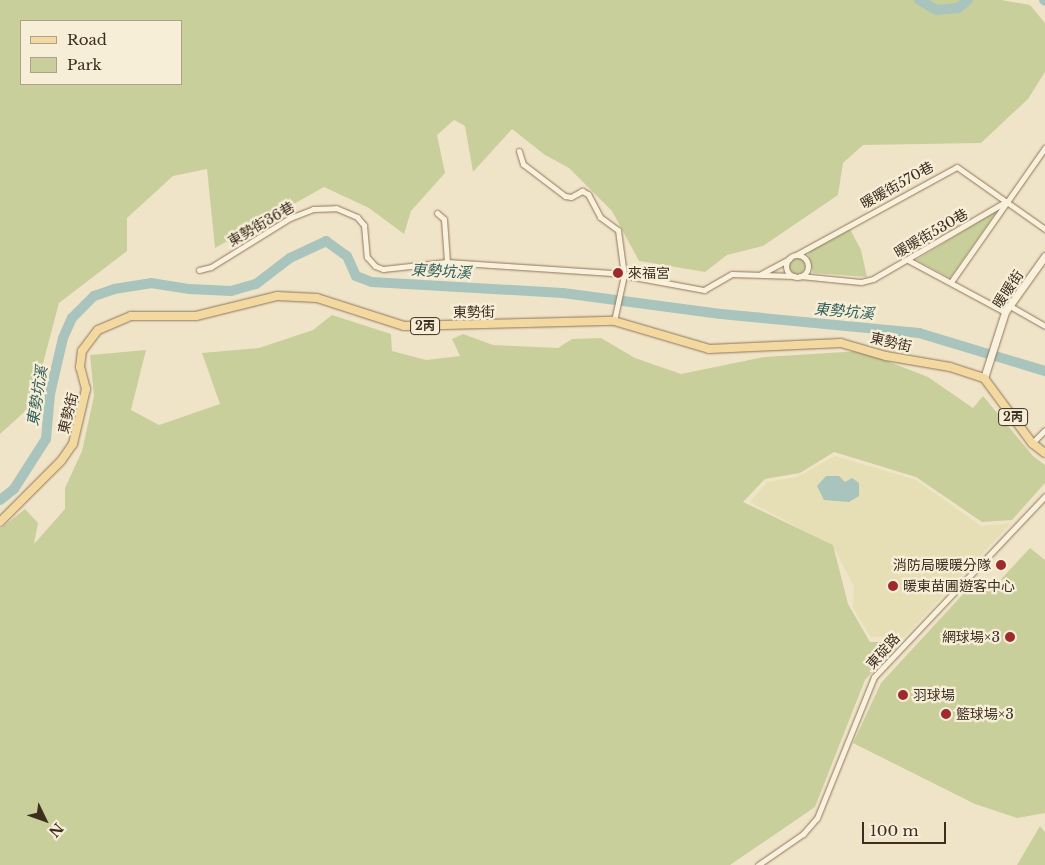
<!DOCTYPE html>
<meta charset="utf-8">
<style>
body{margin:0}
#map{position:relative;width:1045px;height:865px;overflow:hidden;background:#f0e4c8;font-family:"Libre Baskerville","Noto Sans TC",serif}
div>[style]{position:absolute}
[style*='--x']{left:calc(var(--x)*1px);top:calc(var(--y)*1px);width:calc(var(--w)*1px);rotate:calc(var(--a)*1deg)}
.farmland>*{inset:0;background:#e6deb5}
.green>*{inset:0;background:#c9cf9b}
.round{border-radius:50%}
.water>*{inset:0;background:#a9c4bc}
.river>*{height:10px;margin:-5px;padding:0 5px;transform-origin:5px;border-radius:5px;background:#a9c4bc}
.roads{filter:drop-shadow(0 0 1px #8d765c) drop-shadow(0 0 1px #8d765c)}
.street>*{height:5px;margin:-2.5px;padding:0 2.5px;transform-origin:2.5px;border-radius:2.5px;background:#faf1dc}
.street>.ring{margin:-2.5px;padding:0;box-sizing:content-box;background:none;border:5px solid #faf1dc;border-radius:50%}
.secondary>*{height:7px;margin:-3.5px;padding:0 3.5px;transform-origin:3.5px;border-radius:3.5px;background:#faf1dc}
.primary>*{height:8px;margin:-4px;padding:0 4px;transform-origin:4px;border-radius:4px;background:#f3d9a0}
.dots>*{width:14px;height:14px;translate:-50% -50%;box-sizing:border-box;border:2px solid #f7eed8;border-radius:50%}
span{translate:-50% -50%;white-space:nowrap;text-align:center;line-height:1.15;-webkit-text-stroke:4.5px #f7eed8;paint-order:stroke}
.shield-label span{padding:1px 4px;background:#f7eed8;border:1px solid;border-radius:4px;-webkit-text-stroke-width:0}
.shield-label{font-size:12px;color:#3d2e20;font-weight:700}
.street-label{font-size:14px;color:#3d2e20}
.poi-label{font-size:14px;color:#3d2e20}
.left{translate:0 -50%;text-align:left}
.right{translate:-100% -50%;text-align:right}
.water-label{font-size:15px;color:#2f5d5a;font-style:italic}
.legend{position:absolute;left:20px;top:20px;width:162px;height:65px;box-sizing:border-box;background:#f7eed8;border:1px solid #ada18e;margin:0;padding:6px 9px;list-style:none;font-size:15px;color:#3d2e20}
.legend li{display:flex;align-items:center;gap:10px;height:25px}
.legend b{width:25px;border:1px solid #ada18e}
.north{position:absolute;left:20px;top:795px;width:50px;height:50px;-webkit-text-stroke:4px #f7eed8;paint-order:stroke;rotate:132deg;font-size:14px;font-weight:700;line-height:20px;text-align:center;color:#3d2e20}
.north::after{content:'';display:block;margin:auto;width:18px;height:22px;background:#3d2e20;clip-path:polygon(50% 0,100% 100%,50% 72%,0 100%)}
.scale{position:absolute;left:862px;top:822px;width:84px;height:22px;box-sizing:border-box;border:2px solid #3d2e20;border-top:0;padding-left:6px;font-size:15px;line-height:18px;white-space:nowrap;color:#3d2e20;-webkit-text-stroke:4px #f7eed8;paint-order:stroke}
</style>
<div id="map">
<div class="farmland">
<div style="clip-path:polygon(835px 456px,916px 480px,981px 526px,1011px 523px,904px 637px,871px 637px,853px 608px,854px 587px,833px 546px,750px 502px,767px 482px,797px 477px)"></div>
</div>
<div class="green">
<div style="clip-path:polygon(evenodd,0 0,1001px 0,1030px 5px,1045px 23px,1045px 72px,1028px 99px,981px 143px,863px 145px,843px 163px,838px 195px,763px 246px,727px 255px,705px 272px,639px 261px,612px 211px,569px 168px,545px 155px,512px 129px,473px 172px,465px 126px,454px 120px,437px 135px,445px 173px,411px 211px,404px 234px,369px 208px,324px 187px,215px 248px,207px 169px,173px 176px,127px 218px,127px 251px,59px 303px,32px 405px,0 434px,0 0,21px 21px,181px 21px,181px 84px,21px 84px,21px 21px)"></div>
<div style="clip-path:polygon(998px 210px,950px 278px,916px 260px)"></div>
<div style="clip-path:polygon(850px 229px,861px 250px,867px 277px,813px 273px,808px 254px,811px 250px)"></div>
<div class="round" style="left:789px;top:258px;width:16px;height:16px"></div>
<div style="clip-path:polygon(332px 315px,391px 334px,392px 351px,426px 360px,460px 356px,452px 339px,463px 334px,493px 345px,558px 348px,572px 339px,601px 338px,635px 358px,681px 374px,764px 357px,861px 351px,928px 377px,973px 408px,983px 396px,1033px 456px,1045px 465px,1045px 483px,1012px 520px,982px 522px,916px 477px,834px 452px,800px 473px,765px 479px,743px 502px,833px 545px,848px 604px,870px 642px,898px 642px,865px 680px,815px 807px,730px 865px,0 865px,0 529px,25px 509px,38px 523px,34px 544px,65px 509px,65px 488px,82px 451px,94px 396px,90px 355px,146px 350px,131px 410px,159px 425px,220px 404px,202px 353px,259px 348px,313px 330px)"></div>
<div style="clip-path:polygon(1030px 548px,1045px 560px,1045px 813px,1017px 818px,975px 804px,853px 743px,881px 683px,976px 580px,989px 592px)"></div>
<div style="clip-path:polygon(1040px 826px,1045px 832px,1045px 865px,1017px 865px)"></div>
</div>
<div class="water">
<div style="clip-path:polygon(826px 476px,839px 476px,845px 482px,852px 478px,859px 483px,859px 496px,849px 502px,824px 500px,817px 486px)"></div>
</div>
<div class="river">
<div style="--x:919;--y:0;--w:20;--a:30"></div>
<div style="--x:936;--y:10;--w:22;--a:-5"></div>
<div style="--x:958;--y:8;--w:13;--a:-39"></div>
<div style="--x:1044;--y:0;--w:1;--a:45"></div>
<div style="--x:0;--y:500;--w:18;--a:-38"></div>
<div style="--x:14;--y:489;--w:59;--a:-57.4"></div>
<div style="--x:46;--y:439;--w:45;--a:-84.9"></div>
<div style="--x:50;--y:394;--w:57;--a:-76.9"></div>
<div style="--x:63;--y:338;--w:22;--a:-66"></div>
<div style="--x:72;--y:318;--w:31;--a:-45"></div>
<div style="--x:94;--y:296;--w:21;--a:-19"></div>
<div style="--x:114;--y:289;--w:37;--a:-9"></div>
<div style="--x:151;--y:283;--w:39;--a:9"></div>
<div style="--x:190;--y:289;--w:41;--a:2.8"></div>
<div style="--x:231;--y:291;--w:26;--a:-16"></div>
<div style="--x:256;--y:284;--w:43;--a:-37.4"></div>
<div style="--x:290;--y:258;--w:40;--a:-25"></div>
<div style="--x:326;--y:241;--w:26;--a:36"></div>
<div style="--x:347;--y:256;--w:22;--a:66"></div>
<div style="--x:356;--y:276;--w:17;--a:21"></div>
<div style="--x:372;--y:282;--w:191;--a:3.3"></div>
<div style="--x:563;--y:293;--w:159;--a:7.6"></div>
<div style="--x:721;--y:314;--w:199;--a:5.5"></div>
<div style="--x:919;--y:333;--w:132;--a:16.8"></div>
</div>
<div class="roads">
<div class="street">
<div style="--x:519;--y:151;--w:14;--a:73"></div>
<div style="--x:523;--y:164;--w:53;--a:37.3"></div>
<div style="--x:565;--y:196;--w:6;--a:9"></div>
<div style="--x:571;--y:197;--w:13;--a:-29"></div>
<div style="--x:582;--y:191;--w:7;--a:27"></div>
<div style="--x:588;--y:194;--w:26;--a:62"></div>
<div style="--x:600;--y:217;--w:22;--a:36"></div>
<div style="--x:618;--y:230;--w:45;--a:82.4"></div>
<div style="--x:624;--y:275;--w:47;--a:102.3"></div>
<div style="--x:437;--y:213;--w:9;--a:41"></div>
<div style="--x:444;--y:219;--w:43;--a:86"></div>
<div style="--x:796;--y:255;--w:183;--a:-28.7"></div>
<div style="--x:957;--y:167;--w:108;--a:35.2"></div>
<div class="ring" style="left:786px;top:255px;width:17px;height:17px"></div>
<div style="--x:908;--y:260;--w:110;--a:28.2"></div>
<div style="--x:199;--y:270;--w:12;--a:-14"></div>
<div style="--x:211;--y:267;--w:93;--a:-31.8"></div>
<div style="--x:290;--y:218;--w:25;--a:-21"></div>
<div style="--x:313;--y:209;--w:23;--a:-2"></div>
<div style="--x:336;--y:208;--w:23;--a:23"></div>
<div style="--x:357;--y:217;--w:11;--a:49"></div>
<div style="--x:364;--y:225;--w:32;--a:85"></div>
<div style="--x:367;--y:257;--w:12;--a:48"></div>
<div style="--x:375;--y:266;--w:9;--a:21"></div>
<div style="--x:383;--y:269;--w:64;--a:-6.2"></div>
<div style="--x:447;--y:262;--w:165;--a:3.8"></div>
<div style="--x:612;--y:273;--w:94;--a:10.5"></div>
<div style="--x:704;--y:290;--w:32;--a:-30"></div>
<div style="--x:732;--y:274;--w:62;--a:1.8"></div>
<div style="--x:761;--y:274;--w:32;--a:-28"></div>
<div style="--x:800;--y:276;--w:61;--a:5.6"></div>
<div style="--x:861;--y:282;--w:12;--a:-14"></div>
<div style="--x:873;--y:279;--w:155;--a:-30.2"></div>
<div style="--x:951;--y:282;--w:164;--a:-55"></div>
<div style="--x:1010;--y:306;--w:40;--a:29.7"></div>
<div style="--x:1032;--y:443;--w:18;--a:-45"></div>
<div style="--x:758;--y:865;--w:55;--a:-34.6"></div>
<div style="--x:803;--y:834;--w:21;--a:-49"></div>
<div style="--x:817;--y:818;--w:152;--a:-68"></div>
<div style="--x:874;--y:677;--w:249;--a:-46.6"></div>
</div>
<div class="secondary">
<div style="--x:984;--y:378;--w:69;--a:-72.3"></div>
<div style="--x:1005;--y:312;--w:69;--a:-54.5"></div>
</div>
<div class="primary">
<div style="--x:0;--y:522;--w:86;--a:-45"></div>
<div style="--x:61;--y:461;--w:21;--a:-55"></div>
<div style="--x:73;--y:444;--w:57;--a:-76.7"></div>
<div style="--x:86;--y:389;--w:23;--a:-105"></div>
<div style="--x:80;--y:367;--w:16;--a:-83"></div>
<div style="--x:82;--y:351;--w:26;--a:-53"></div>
<div style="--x:98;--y:330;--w:36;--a:-23"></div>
<div style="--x:131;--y:316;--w:65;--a:0"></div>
<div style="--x:196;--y:316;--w:83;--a:-13.9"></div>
<div style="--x:277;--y:296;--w:40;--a:2.9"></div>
<div style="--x:317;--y:298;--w:91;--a:17.8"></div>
<div style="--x:404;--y:326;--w:210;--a:-1.4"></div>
<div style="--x:614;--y:321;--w:99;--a:16.4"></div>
<div style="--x:709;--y:349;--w:132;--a:-2.6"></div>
<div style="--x:841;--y:343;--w:47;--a:16.1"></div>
<div style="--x:886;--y:356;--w:65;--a:9.8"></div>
<div style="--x:950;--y:367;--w:36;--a:18"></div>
<div style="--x:984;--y:378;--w:81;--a:53.6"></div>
<div style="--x:1032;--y:443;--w:16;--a:38"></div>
</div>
</div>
<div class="dots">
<div style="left:618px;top:273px;background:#9e2a2b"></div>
<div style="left:1001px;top:565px;background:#9e2a2b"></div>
<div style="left:893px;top:586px;background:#9e2a2b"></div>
<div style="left:1010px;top:637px;background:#9e2a2b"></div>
<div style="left:903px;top:695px;background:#9e2a2b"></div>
<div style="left:946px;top:714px;background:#9e2a2b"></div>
</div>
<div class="shield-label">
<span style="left:425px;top:326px">2丙</span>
<span style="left:1013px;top:417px">2丙</span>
</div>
<div class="street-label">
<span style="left:897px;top:185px;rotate:-29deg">暖暖街570巷</span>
<span style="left:261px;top:224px;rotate:-30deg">東勢街36巷</span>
<span style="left:931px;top:233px;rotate:-30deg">暖暖街530巷</span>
<span style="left:1008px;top:289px;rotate:-56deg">暖暖街</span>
<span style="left:474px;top:312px;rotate:-1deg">東勢街</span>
<span style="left:891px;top:342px;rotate:13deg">東勢街</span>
<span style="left:68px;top:413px;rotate:-76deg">東勢街</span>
<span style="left:883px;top:651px;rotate:-48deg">東碇路</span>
</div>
<div class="poi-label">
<span class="left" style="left:628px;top:273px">來福宮</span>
<span class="right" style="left:991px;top:565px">消防局暖暖分隊</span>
<span class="left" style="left:903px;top:586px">暖東苗圃遊客中心</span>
<span class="right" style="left:1000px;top:637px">網球場×3</span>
<span class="left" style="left:913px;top:695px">羽球場</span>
<span class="left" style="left:956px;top:714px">籃球場×3</span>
</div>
<div class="water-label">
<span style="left:441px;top:271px;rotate:3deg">東勢坑溪</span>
<span style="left:844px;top:311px;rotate:5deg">東勢坑溪</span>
<span style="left:37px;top:396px;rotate:-81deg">東勢坑溪</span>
</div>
<ul class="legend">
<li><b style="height:6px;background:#f3d9a0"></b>Road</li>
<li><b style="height:14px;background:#c9cf9b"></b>Park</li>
</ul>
<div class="north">N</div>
<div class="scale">100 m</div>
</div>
